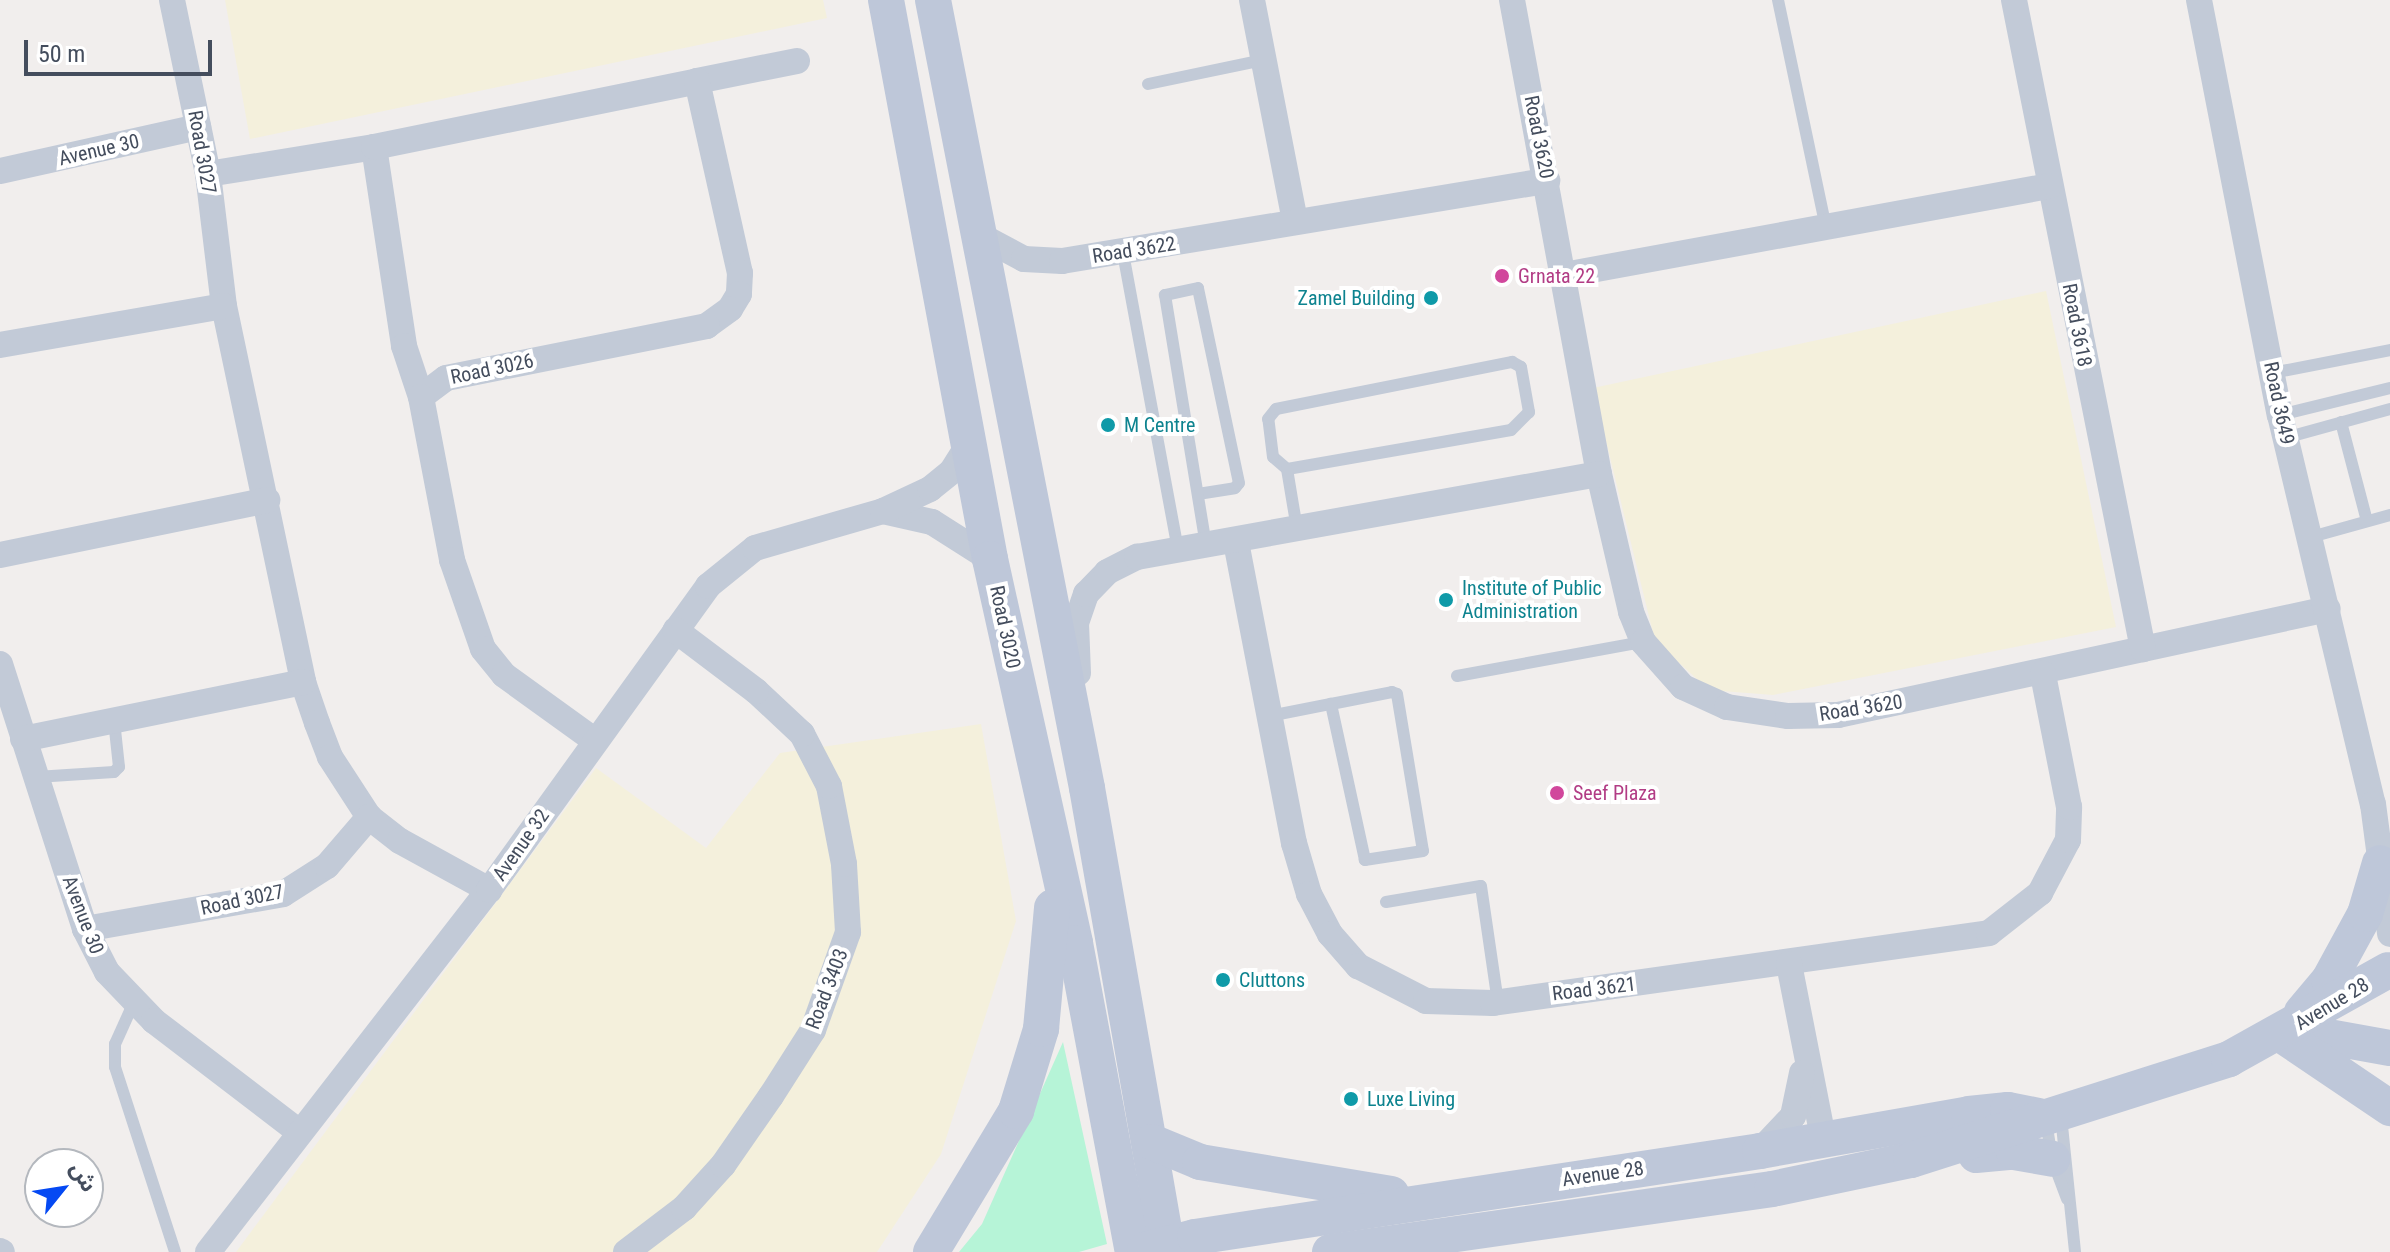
<!DOCTYPE html>
<meta charset="utf-8">
<style>
body{margin:0}
#map{position:relative;width:2390px;height:1252px;overflow:hidden;background:#f1eeed;font-family:"Roboto Condensed","Noto Sans Arabic",sans-serif}
div>[style]{position:absolute}
[style*='--x']{left:calc(var(--x)*1px);top:calc(var(--y)*1px);width:calc(var(--w)*1px);rotate:calc(var(--a)*1deg)}
.green>*{inset:0;background:#b6f4d7}
.sand>*{inset:0;background:#f4f0dc}
.lane>*{height:12px;margin:-6px;padding:0 6px;transform-origin:6px;border-radius:6px;background:#c2cad7}
.street>*{height:26px;margin:-13px;padding:0 13px;transform-origin:13px;border-radius:13px;background:#c2cad7}
.secondary>*{height:36px;margin:-18px;padding:0 18px;transform-origin:18px;border-radius:18px;background:#bec7d9}
.dots>*{width:22px;height:22px;translate:-50% -50%;box-sizing:border-box;border:4px solid #fff;border-radius:50%}
span{translate:-50% -50%;white-space:nowrap;text-align:center;line-height:1.15;-webkit-text-stroke:8px #fff;paint-order:stroke}
.street-label{font-size:20px;color:#444d5d}
.hotel-label{font-size:20px;color:#b23c85}
.left{translate:0 -50%;text-align:left}
.culture-label{font-size:20px;color:#0d838f}
.right{translate:-100% -50%;text-align:right}
.north{position:absolute;left:24px;top:1148px;width:80px;height:80px;box-sizing:border-box;background:#fff;border:2px solid #b4b8be;border-radius:50%;rotate:60deg;font-size:22px;font-weight:700;line-height:32px;text-align:center;color:#444d5d}
.north::after{content:'';display:block;margin:auto;width:28px;height:36px;background:#0549f3;clip-path:polygon(50% 0,100% 100%,50% 72%,0 100%)}
.scale{position:absolute;left:24px;top:40px;width:188px;height:36px;box-sizing:border-box;border:4px solid #444d5d;border-top:0;padding-left:10px;font-size:24px;line-height:28px;white-space:nowrap;color:#444d5d;-webkit-text-stroke:6px #fff;paint-order:stroke}
</style>
<div id="map">
<div class="green">
<div style="clip-path:polygon(1063px 1042px,1107px 1244px,1079px 1252px,959px 1252px,982px 1224px)"></div>
</div>
<div class="sand">
<div style="clip-path:polygon(225px 0,823px 0,827px 18px,250px 139px)"></div>
<div style="clip-path:polygon(2046px 291px,2116px 627px,1773px 695px,1709px 690px,1655px 641px,1593px 388px)"></div>
<div style="clip-path:polygon(981px 724px,1016px 921px,941px 1154px,877px 1252px,236px 1252px,596px 768px,706px 848px,780px 753px)"></div>
</div>
<div class="lane">
<div style="--x:1778;--y:0;--w:232;--a:78.1"></div>
<div style="--x:1148;--y:84;--w:117;--a:-11.8"></div>
<div style="--x:1123;--y:253;--w:301;--a:79.5"></div>
<div style="--x:1512;--y:362;--w:10;--a:29"></div>
<div style="--x:1521;--y:367;--w:46;--a:79.9"></div>
<div style="--x:1529;--y:412;--w:25;--a:135"></div>
<div style="--x:1511;--y:430;--w:227;--a:170.1"></div>
<div style="--x:1287;--y:469;--w:18;--a:-139"></div>
<div style="--x:1273;--y:457;--w:38;--a:-97"></div>
<div style="--x:1268;--y:419;--w:13;--a:-51"></div>
<div style="--x:1276;--y:409;--w:241;--a:-11.3"></div>
<div style="--x:2272;--y:373;--w:120;--a:-11"></div>
<div style="--x:2280;--y:415;--w:113;--a:-13.8"></div>
<div style="--x:2341;--y:422;--w:102;--a:75.3"></div>
<div style="--x:2285;--y:438;--w:109;--a:-15.4"></div>
<div style="--x:1287;--y:469;--w:61;--a:80.5"></div>
<div style="--x:1198;--y:494;--w:37;--a:-9"></div>
<div style="--x:1235;--y:488;--w:6;--a:-51"></div>
<div style="--x:1239;--y:483;--w:199;--a:-101.9"></div>
<div style="--x:1198;--y:288;--w:34;--a:168"></div>
<div style="--x:1165;--y:295;--w:254;--a:80.7"></div>
<div style="--x:2311;--y:537;--w:82;--a:-15.6"></div>
<div style="--x:1457;--y:676;--w:189;--a:-10.4"></div>
<div style="--x:1269;--y:716;--w:63;--a:-11"></div>
<div style="--x:1331;--y:704;--w:62;--a:-11.1"></div>
<div style="--x:1392;--y:692;--w:5;--a:22"></div>
<div style="--x:1397;--y:694;--w:159;--a:80.6"></div>
<div style="--x:1423;--y:851;--w:59;--a:171.2"></div>
<div style="--x:1365;--y:860;--w:160;--a:-102.3"></div>
<div style="--x:36;--y:777;--w:78;--a:-3.7"></div>
<div style="--x:114;--y:772;--w:7;--a:-45"></div>
<div style="--x:119;--y:767;--w:47;--a:-96.1"></div>
<div style="--x:1386;--y:902;--w:96;--a:-9.6"></div>
<div style="--x:1481;--y:886;--w:117;--a:81.7"></div>
<div style="--x:134;--y:1002;--w:46;--a:114.3"></div>
<div style="--x:115;--y:1044;--w:23;--a:90"></div>
<div style="--x:115;--y:1067;--w:194;--a:72"></div>
<div style="--x:2061;--y:1116;--w:137;--a:84.1"></div>
<div style="--x:2046;--y:1121;--w:38;--a:81"></div>
<div style="--x:2052;--y:1159;--w:43;--a:69.4"></div>
</div>
<div class="street">
<div style="--x:172;--y:0;--w:178;--a:78.3"></div>
<div style="--x:208;--y:174;--w:133;--a:83.1"></div>
<div style="--x:224;--y:306;--w:384;--a:78.1"></div>
<div style="--x:303;--y:682;--w:43;--a:71.1"></div>
<div style="--x:317;--y:723;--w:36;--a:69"></div>
<div style="--x:330;--y:757;--w:72;--a:57"></div>
<div style="--x:369;--y:817;--w:39;--a:38"></div>
<div style="--x:400;--y:841;--w:102;--a:28.8"></div>
<div style="--x:1252;--y:0;--w:226;--a:79"></div>
<div style="--x:1512;--y:0;--w:482;--a:79.6"></div>
<div style="--x:1599;--y:474;--w:142;--a:76.9"></div>
<div style="--x:1631;--y:612;--w:32;--a:68"></div>
<div style="--x:1643;--y:642;--w:60;--a:48.4"></div>
<div style="--x:1683;--y:687;--w:48;--a:24.4"></div>
<div style="--x:1727;--y:707;--w:62;--a:8.4"></div>
<div style="--x:1788;--y:716;--w:50;--a:-1.1"></div>
<div style="--x:1838;--y:715;--w:501;--a:-12.21"></div>
<div style="--x:2014;--y:0;--w:662;--a:78.76"></div>
<div style="--x:2199;--y:0;--w:423;--a:79"></div>
<div style="--x:2280;--y:415;--w:400;--a:76.6"></div>
<div style="--x:2373;--y:804;--w:131;--a:82.5"></div>
<div style="--x:697;--y:81;--w:102;--a:-11.3"></div>
<div style="--x:374;--y:147;--w:201;--a:81.4"></div>
<div style="--x:404;--y:346;--w:54;--a:71.6"></div>
<div style="--x:0;--y:171;--w:203;--a:-12.5"></div>
<div style="--x:208;--y:174;--w:168;--a:-9.2"></div>
<div style="--x:374;--y:147;--w:330;--a:-11.5"></div>
<div style="--x:697;--y:81;--w:197;--a:77.4"></div>
<div style="--x:740;--y:273;--w:21;--a:93"></div>
<div style="--x:739;--y:294;--w:17;--a:121"></div>
<div style="--x:730;--y:309;--w:29;--a:144"></div>
<div style="--x:707;--y:326;--w:266;--a:168.7"></div>
<div style="--x:446;--y:378;--w:31;--a:143"></div>
<div style="--x:421;--y:397;--w:166;--a:79.2"></div>
<div style="--x:452;--y:560;--w:94;--a:70.8"></div>
<div style="--x:483;--y:649;--w:33;--a:51"></div>
<div style="--x:504;--y:675;--w:111;--a:35.8"></div>
<div style="--x:979;--y:235;--w:51;--a:28.1"></div>
<div style="--x:1024;--y:259;--w:38;--a:3"></div>
<div style="--x:1062;--y:261;--w:492;--a:-9.4"></div>
<div style="--x:1564;--y:275;--w:493;--a:-10.4"></div>
<div style="--x:0;--y:345;--w:227;--a:-9.9"></div>
<div style="--x:883;--y:511;--w:50;--a:12.7"></div>
<div style="--x:932;--y:522;--w:69;--a:32.5"></div>
<div style="--x:1236;--y:542;--w:307;--a:79.1"></div>
<div style="--x:1294;--y:843;--w:53;--a:73.6"></div>
<div style="--x:1309;--y:894;--w:45;--a:62.3"></div>
<div style="--x:1330;--y:934;--w:43;--a:48.8"></div>
<div style="--x:1358;--y:966;--w:76;--a:27.2"></div>
<div style="--x:1426;--y:1001;--w:67;--a:1.7"></div>
<div style="--x:1493;--y:1003;--w:501;--a:-8.03"></div>
<div style="--x:1989;--y:933;--w:65;--a:-38.1"></div>
<div style="--x:2040;--y:893;--w:60;--a:-62.2"></div>
<div style="--x:2068;--y:840;--w:33;--a:-88"></div>
<div style="--x:2069;--y:807;--w:136;--a:-101.1"></div>
<div style="--x:0;--y:555;--w:273;--a:-11.6"></div>
<div style="--x:0;--y:664;--w:278;--a:72.2"></div>
<div style="--x:85;--y:929;--w:48;--a:62.9"></div>
<div style="--x:107;--y:972;--w:68;--a:46.2"></div>
<div style="--x:154;--y:1021;--w:183;--a:37.4"></div>
<div style="--x:1078;--y:673;--w:50;--a:-92.3"></div>
<div style="--x:1076;--y:623;--w:31;--a:-71"></div>
<div style="--x:1086;--y:594;--w:30;--a:-46"></div>
<div style="--x:1107;--y:572;--w:34;--a:-27"></div>
<div style="--x:1137;--y:557;--w:469;--a:-10.2"></div>
<div style="--x:23;--y:739;--w:286;--a:-11.5"></div>
<div style="--x:85;--y:929;--w:201;--a:-10"></div>
<div style="--x:283;--y:894;--w:52;--a:-32.5"></div>
<div style="--x:327;--y:866;--w:65;--a:-49.4"></div>
<div style="--x:1789;--y:964;--w:176;--a:78.9"></div>
<div style="--x:1760;--y:1151;--w:48;--a:-46.7"></div>
<div style="--x:1793;--y:1116;--w:44;--a:-78.2"></div>
<div style="--x:0;--y:1251;--w:2;--a:27"></div>
<div style="--x:208;--y:1252;--w:458;--a:-52.2"></div>
<div style="--x:489;--y:890;--w:375;--a:-54.2"></div>
<div style="--x:708;--y:586;--w:60;--a:-39"></div>
<div style="--x:755;--y:548;--w:133;--a:-16.1"></div>
<div style="--x:883;--y:511;--w:52;--a:-25.1"></div>
<div style="--x:930;--y:489;--w:28;--a:-39"></div>
<div style="--x:952;--y:471;--w:32;--a:-58"></div>
<div style="--x:626;--y:1252;--w:73;--a:-37.2"></div>
<div style="--x:684;--y:1208;--w:58;--a:-47.8"></div>
<div style="--x:723;--y:1165;--w:84;--a:-55.2"></div>
<div style="--x:771;--y:1096;--w:78;--a:-57.5"></div>
<div style="--x:813;--y:1030;--w:104;--a:-70.3"></div>
<div style="--x:848;--y:932;--w:68;--a:-93.4"></div>
<div style="--x:844;--y:864;--w:79;--a:-100.9"></div>
<div style="--x:829;--y:786;--w:59;--a:-117.4"></div>
<div style="--x:802;--y:734;--w:63;--a:-136.9"></div>
<div style="--x:756;--y:691;--w:101;--a:-143"></div>
</div>
<div class="secondary">
<div style="--x:886;--y:0;--w:569;--a:79.46"></div>
<div style="--x:990;--y:559;--w:393;--a:77.5"></div>
<div style="--x:1075;--y:943;--w:314;--a:79.4"></div>
<div style="--x:933;--y:0;--w:803;--a:78.94"></div>
<div style="--x:1087;--y:788;--w:471;--a:80.1"></div>
<div style="--x:2302;--y:1012;--w:42;--a:-49.8"></div>
<div style="--x:2329;--y:980;--w:75;--a:-61.4"></div>
<div style="--x:2365;--y:914;--w:53;--a:-73.6"></div>
<div style="--x:2301;--y:1032;--w:90;--a:10.2"></div>
<div style="--x:2285;--y:1037;--w:127;--a:34.1"></div>
<div style="--x:1152;--y:1142;--w:52;--a:22.6"></div>
<div style="--x:1200;--y:1162;--w:194;--a:9.5"></div>
<div style="--x:1976;--y:1155;--w:38;--a:-5"></div>
<div style="--x:2014;--y:1152;--w:39;--a:10"></div>
<div style="--x:1145;--y:1250;--w:52;--a:-14.6"></div>
<div style="--x:1195;--y:1237;--w:572;--a:-8.65"></div>
<div style="--x:1760;--y:1151;--w:212;--a:-10"></div>
<div style="--x:1969;--y:1114;--w:39;--a:-6"></div>
<div style="--x:2008;--y:1110;--w:32;--a:11"></div>
<div style="--x:931;--y:1252;--w:165;--a:-58.9"></div>
<div style="--x:1016;--y:1111;--w:86;--a:-73"></div>
<div style="--x:1041;--y:1029;--w:122;--a:-84.8"></div>
<div style="--x:1330;--y:1252;--w:446;--a:-8.1"></div>
<div style="--x:1772;--y:1189;--w:142;--a:-11.8"></div>
<div style="--x:1911;--y:1160;--w:334;--a:-17.6"></div>
<div style="--x:2229;--y:1059;--w:182;--a:-29.2"></div>
</div>
<div class="dots">
<div style="left:1502px;top:276px;background:#d1479c"></div>
<div style="left:1431px;top:298px;background:#0f9aa8"></div>
<div style="left:1108px;top:425px;background:#0f9aa8"></div>
<div style="left:1446px;top:600px;background:#0f9aa8"></div>
<div style="left:1557px;top:793px;background:#d1479c"></div>
<div style="left:1223px;top:980px;background:#0f9aa8"></div>
<div style="left:1351px;top:1099px;background:#0f9aa8"></div>
</div>
<div class="street-label">
<span style="left:1539px;top:137px;rotate:79deg">Road 3620</span>
<span style="left:99px;top:150px;rotate:-13deg">Avenue 30</span>
<span style="left:202px;top:152px;rotate:80deg">Road 3027</span>
<span style="left:1134px;top:250px;rotate:-9deg">Road 3622</span>
<span style="left:2077px;top:325px;rotate:79deg">Road 3618</span>
<span style="left:492px;top:369px;rotate:-12deg">Road 3026</span>
<span style="left:2279px;top:403px;rotate:78deg">Road 3649</span>
<span style="left:1005px;top:627px;rotate:78deg">Road 3020</span>
<span style="left:1861px;top:708px;rotate:-9deg">Road 3620</span>
<span style="left:521px;top:845px;rotate:-55deg">Avenue 32</span>
<span style="left:242px;top:900px;rotate:-12deg">Road 3027</span>
<span style="left:83px;top:915px;rotate:69deg">Avenue 30</span>
<span style="left:827px;top:989px;rotate:-69deg">Road 3403</span>
<span style="left:1594px;top:989px;rotate:-7deg">Road 3621</span>
<span style="left:2332px;top:1004px;rotate:-31deg">Avenue 28</span>
<span style="left:1603px;top:1174px;rotate:-8deg">Avenue 28</span>
</div>
<div class="hotel-label">
<span class="left" style="left:1518px;top:276px">Grnata 22</span>
<span class="left" style="left:1573px;top:793px">Seef Plaza</span>
</div>
<div class="culture-label">
<span class="right" style="left:1415px;top:298px">Zamel Building</span>
<span class="left" style="left:1124px;top:425px">M Centre</span>
<span class="left" style="left:1462px;top:600px">Institute of Public<br>Administration</span>
<span class="left" style="left:1239px;top:980px">Cluttons</span>
<span class="left" style="left:1367px;top:1099px">Luxe Living</span>
</div>
<div class="north">ش</div>
<div class="scale">50 m</div>
</div>
